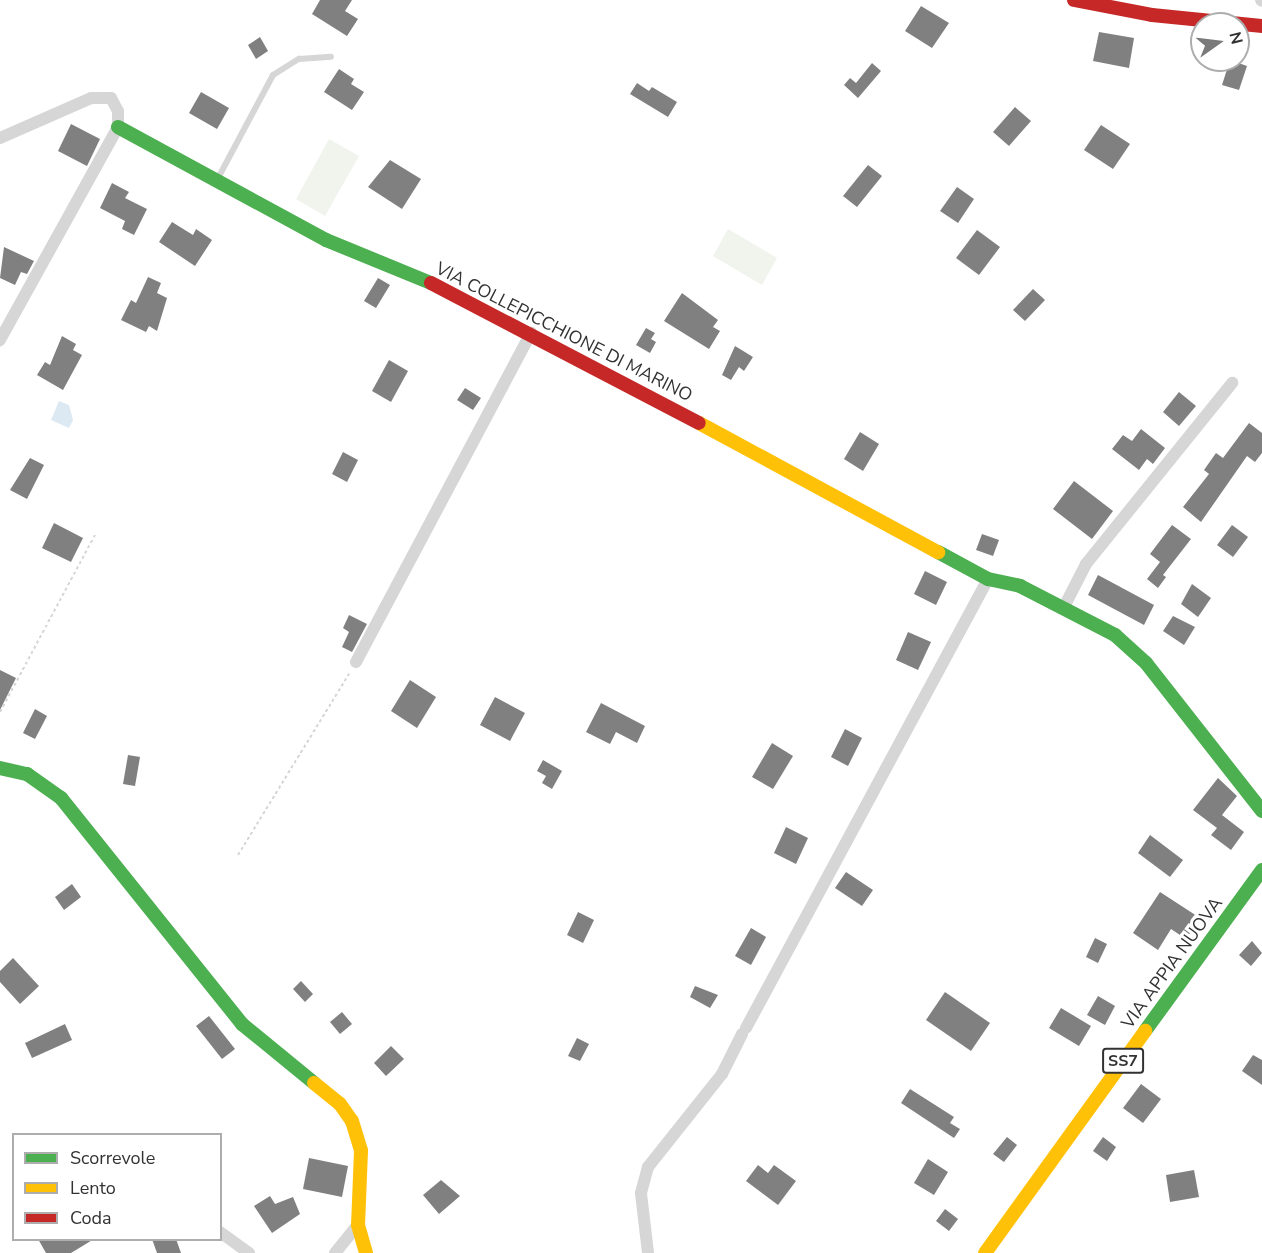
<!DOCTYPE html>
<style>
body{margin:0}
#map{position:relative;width:1262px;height:1253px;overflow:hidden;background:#fff;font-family:"Nunito Sans",sans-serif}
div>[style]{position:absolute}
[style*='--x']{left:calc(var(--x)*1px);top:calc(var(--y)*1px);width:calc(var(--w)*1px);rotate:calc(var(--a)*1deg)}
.green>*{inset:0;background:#f0f4ed}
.water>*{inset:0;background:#dce9f2}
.building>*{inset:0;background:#808080}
.path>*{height:2px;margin-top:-1px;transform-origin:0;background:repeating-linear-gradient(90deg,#d5d5d5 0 3px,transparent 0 6px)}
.lane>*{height:6px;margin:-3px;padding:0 3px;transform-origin:3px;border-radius:3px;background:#d6d6d6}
.street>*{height:12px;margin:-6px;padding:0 6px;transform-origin:6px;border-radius:6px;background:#d6d6d6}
.fast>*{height:14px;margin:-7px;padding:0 7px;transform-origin:7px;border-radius:7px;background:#4caf50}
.slow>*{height:14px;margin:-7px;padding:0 7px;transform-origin:7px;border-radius:7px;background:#ffc107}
.jam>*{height:14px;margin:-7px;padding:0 7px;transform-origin:7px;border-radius:7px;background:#c62828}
span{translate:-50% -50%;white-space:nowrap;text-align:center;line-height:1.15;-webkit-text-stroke:6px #fff;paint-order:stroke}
.shield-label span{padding:2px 4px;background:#fff;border:2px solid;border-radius:4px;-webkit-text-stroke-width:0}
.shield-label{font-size:16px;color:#323232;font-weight:700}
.street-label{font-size:18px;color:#323232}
.legend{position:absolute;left:12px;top:1133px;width:210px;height:108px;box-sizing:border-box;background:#fff;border:2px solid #adadad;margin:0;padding:8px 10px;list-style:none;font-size:18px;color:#323232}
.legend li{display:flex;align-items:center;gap:12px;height:30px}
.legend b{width:30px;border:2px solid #adadad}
.north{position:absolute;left:1190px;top:12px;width:60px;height:60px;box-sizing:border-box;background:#fff;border:2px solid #adadad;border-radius:50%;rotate:76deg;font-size:16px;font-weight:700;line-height:24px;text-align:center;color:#323232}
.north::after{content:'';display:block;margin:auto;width:21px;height:27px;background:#7a7a7a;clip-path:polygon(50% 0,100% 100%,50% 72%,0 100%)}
</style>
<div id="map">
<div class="green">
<div style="clip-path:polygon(329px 139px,359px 156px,325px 216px,296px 199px)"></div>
<div style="clip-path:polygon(728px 229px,777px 258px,762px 285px,713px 256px)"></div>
</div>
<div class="water">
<div style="clip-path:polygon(59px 401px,69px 405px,73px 420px,69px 428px,51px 420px)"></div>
</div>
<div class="building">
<div style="clip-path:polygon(320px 0,352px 0,345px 11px,358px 19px,347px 36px,312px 14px)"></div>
<div style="clip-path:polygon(921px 6px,949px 23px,932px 48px,905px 31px)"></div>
<div style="clip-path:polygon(1099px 32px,1134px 38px,1129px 68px,1093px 61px)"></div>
<div style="clip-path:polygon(260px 37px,268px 51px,256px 59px,248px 45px)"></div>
<div style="clip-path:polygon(1230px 60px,1247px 66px,1239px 90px,1222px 85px)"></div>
<div style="clip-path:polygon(872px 63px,881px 71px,858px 98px,844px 85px,850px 78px,856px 83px)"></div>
<div style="clip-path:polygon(339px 69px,354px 79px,351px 84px,364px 92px,352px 110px,324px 92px)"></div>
<div style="clip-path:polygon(637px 83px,649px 91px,652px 87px,677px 102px,668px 117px,630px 94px)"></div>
<div style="clip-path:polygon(201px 92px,229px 108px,217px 129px,189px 113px)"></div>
<div style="clip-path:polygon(1015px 107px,1031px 121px,1009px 146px,993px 132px)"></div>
<div style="clip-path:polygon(71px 124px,100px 139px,87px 166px,58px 151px)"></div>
<div style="clip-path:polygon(1101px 125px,1130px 144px,1113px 169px,1084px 150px)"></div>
<div style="clip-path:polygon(390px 160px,421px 179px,402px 209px,368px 187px)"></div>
<div style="clip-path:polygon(868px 165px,882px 176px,857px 207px,843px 196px)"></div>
<div style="clip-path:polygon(112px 183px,129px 192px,125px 198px,147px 209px,134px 235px,122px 229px,125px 221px,100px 208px)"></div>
<div style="clip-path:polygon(957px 187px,974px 199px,958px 223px,940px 211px)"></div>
<div style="clip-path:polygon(172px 222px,193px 235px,196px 229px,212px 240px,195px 266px,159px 242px)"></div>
<div style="clip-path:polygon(977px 230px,1000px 247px,979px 275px,956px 258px)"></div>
<div style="clip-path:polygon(4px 247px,34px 261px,27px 274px,21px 272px,15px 285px,0 278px)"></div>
<div style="clip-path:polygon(148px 277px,161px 283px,157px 293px,167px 298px,157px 331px,149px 326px,146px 332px,121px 320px,131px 300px,136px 303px)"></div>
<div style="clip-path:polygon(378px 278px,390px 285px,376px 308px,364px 301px)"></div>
<div style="clip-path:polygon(1033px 289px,1045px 300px,1025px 321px,1013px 310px)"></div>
<div style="clip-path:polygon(682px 293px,718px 320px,713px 327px,720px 331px,709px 349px,664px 321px)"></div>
<div style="clip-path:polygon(646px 328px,655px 333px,651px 339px,656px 342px,650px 353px,636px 345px)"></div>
<div style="clip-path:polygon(62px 336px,76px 344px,73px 350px,82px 355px,63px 390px,37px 375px,45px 362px,50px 365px)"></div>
<div style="clip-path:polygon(735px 346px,753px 357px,744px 371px,739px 367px,731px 380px,722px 375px)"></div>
<div style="clip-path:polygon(389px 360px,408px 371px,391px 402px,372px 391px)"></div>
<div style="clip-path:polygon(465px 388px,481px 398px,473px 410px,457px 400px)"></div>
<div style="clip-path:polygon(1179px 392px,1196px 406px,1179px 426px,1163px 412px)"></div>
<div style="clip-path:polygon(1249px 423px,1262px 433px,1262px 453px,1255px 462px,1247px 456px,1201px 522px,1183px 507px,1209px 474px,1204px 470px,1216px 453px,1223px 458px)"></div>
<div style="clip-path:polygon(1141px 429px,1165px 448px,1153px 464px,1147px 459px,1139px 470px,1112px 449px,1123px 435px,1132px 441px)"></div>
<div style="clip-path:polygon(860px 432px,879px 444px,863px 471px,844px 459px)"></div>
<div style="clip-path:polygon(343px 452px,358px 460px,347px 482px,332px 474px)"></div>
<div style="clip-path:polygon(30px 458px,44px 465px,27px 499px,10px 490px)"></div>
<div style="clip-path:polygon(1074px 481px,1113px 511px,1092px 539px,1053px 509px)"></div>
<div style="clip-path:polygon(54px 523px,83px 538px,71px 562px,42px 548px)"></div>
<div style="clip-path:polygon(1172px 525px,1191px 539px,1163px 575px,1166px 577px,1158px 588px,1147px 579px,1160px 562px,1150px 554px)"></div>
<div style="clip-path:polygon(1232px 525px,1248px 537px,1233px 557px,1217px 545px)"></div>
<div style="clip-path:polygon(982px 534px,999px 540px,993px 556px,976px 550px)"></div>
<div style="clip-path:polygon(925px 571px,947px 582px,936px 605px,914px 594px)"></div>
<div style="clip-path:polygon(1098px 575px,1154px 605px,1144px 625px,1088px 595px)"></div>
<div style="clip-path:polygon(1192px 584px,1211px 598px,1198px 617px,1181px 604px)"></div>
<div style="clip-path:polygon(349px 615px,367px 624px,352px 652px,342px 647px,349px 632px,343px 628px)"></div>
<div style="clip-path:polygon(1173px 616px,1195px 627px,1184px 645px,1163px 631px)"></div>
<div style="clip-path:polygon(908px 632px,931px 642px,918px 670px,896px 660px)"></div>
<div style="clip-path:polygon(0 670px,16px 678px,0 710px)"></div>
<div style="clip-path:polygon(410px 680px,436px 697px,417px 728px,391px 711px)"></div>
<div style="clip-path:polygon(495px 697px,525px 713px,510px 741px,480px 725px)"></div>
<div style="clip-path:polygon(601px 703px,645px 726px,637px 743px,616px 732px,610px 744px,586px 732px)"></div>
<div style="clip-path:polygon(35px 709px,47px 716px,35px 739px,23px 733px)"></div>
<div style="clip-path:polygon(845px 729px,862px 738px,848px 766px,831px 757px)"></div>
<div style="clip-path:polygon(772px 743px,793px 756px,773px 789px,752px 777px)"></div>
<div style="clip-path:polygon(128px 755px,140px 757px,135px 786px,123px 784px)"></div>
<div style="clip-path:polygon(543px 760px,562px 771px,552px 789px,542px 783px,546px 776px,537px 771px)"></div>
<div style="clip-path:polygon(1218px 778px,1237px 796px,1222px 815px,1244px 832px,1231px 850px,1211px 835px,1217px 828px,1193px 810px)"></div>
<div style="clip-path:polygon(786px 827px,808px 838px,796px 864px,774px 853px)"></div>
<div style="clip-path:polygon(1150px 835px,1183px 860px,1170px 877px,1138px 853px)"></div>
<div style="clip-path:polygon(846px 872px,873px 890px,862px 906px,835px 888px)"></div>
<div style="clip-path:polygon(72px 884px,81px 897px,64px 910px,55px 897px)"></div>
<div style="clip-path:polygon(1160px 892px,1200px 918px,1186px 939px,1171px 929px,1158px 950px,1133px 933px)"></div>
<div style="clip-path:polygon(578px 912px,594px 920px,583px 943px,567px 935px)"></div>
<div style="clip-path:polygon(751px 928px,766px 937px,751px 965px,735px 956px)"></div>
<div style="clip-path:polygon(1095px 938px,1107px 944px,1098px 963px,1086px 957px)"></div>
<div style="clip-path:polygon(1252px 941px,1262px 953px,1251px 966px,1239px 955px)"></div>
<div style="clip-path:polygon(13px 958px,39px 986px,20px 1004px,0 982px,0 971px)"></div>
<div style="clip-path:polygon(301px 981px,313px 994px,305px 1002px,293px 989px)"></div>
<div style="clip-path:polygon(695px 986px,718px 995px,710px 1008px,690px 997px)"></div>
<div style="clip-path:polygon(945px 992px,990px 1023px,971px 1051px,926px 1020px)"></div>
<div style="clip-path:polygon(1098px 996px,1115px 1006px,1105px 1025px,1087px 1015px)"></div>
<div style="clip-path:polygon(1061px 1008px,1091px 1026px,1079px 1046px,1049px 1028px)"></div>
<div style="clip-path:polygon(342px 1012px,352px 1024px,340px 1034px,330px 1022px)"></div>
<div style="clip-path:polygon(209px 1016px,235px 1049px,222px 1059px,196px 1026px)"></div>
<div style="clip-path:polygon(65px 1024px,72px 1040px,32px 1058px,25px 1043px)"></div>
<div style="clip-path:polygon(577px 1038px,589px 1044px,580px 1061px,568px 1056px)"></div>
<div style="clip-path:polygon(391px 1046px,404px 1059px,386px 1076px,374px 1063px)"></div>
<div style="clip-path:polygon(1253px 1055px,1262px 1060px,1262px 1085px,1242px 1071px)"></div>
<div style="clip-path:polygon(1141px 1084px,1161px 1099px,1143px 1123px,1123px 1108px)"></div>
<div style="clip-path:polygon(910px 1089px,954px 1117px,950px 1123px,960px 1129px,954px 1138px,901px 1103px)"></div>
<div style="clip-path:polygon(1007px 1137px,1017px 1145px,1004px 1162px,993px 1154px)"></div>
<div style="clip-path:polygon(1103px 1137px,1116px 1147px,1107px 1161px,1093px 1151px)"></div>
<div style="clip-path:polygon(309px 1158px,348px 1166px,342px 1197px,303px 1189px)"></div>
<div style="clip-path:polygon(928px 1159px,948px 1172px,934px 1195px,914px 1183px)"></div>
<div style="clip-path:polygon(758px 1165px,768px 1173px,774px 1165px,796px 1181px,778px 1205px,746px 1181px)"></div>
<div style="clip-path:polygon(1194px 1170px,1199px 1197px,1170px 1202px,1166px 1175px)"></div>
<div style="clip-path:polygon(441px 1180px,460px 1196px,439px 1214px,423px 1195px)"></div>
<div style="clip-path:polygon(270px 1196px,275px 1204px,293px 1197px,300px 1214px,272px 1233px,254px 1206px)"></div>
<div style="clip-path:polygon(945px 1209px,958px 1219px,949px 1231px,936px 1221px)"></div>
<div style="clip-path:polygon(38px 1239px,94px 1239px,71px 1253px,46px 1253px)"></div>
<div style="clip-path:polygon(152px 1239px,176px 1239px,181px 1253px,157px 1253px)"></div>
</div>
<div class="path">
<div style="--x:0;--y:712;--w:201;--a:-61.8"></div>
<div style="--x:238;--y:855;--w:215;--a:-58.5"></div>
</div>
<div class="lane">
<div style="--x:217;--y:180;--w:119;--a:-61.9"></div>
<div style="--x:273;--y:75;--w:31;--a:-32"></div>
<div style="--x:299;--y:59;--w:32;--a:-4"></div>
</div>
<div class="street">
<div style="--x:1261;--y:0;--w:1;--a:45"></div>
<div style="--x:0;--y:138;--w:99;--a:-23.7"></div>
<div style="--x:91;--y:98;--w:20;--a:0"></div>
<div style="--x:111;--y:98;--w:15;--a:62"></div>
<div style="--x:118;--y:111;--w:16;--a:90"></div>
<div style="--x:118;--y:127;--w:244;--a:119"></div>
<div style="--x:1064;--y:607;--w:48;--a:-62.9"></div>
<div style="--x:1086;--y:564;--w:233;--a:-51.1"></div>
<div style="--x:356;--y:662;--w:373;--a:-62"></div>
<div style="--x:746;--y:1028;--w:510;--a:-61.68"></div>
<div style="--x:220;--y:1232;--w:36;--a:36"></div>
<div style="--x:335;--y:1253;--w:36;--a:-51"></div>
<div style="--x:648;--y:1253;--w:60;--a:-96.7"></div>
<div style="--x:641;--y:1193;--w:27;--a:-75"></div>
<div style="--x:648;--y:1167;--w:119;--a:-51.5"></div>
<div style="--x:722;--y:1074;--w:45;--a:-63.4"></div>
</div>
<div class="fast">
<div style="--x:118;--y:127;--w:237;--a:28.5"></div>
<div style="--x:326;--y:240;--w:113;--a:22.3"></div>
<div style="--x:938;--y:552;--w:57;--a:28.4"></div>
<div style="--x:988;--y:579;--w:33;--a:12"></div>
<div style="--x:1020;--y:586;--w:107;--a:27.3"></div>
<div style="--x:1115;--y:635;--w:42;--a:42.1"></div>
<div style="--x:1146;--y:663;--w:188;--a:51.9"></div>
<div style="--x:0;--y:768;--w:28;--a:13"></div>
<div style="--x:27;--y:774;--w:42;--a:35.2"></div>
<div style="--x:61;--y:798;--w:290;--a:51.3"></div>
<div style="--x:242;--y:1024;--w:93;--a:39.3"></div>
<div style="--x:1145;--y:1031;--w:199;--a:-54"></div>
</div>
<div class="slow">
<div style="--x:699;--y:423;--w:272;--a:28.4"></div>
<div style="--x:314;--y:1083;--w:33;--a:39"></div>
<div style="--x:340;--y:1104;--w:21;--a:55"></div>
<div style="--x:352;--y:1121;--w:31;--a:73"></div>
<div style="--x:361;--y:1151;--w:74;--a:92.3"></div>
<div style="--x:358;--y:1225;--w:29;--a:74"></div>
<div style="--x:985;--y:1253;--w:274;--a:-54.2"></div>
</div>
<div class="jam">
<div style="--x:1074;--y:0;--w:79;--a:10.9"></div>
<div style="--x:1152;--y:15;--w:111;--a:5.7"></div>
<div style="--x:431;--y:283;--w:302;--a:27.6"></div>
</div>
<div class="shield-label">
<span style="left:1123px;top:1061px">SS7</span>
</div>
<div class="street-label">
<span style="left:564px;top:332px;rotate:27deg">VIA COLLEPICCHIONE DI MARINO</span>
<span style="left:1172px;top:963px;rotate:-54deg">VIA APPIA NUOVA</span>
</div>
<ul class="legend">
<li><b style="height:8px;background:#4caf50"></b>Scorrevole</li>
<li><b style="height:8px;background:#ffc107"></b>Lento</li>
<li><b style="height:8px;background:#c62828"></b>Coda</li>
</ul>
<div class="north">N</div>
</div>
